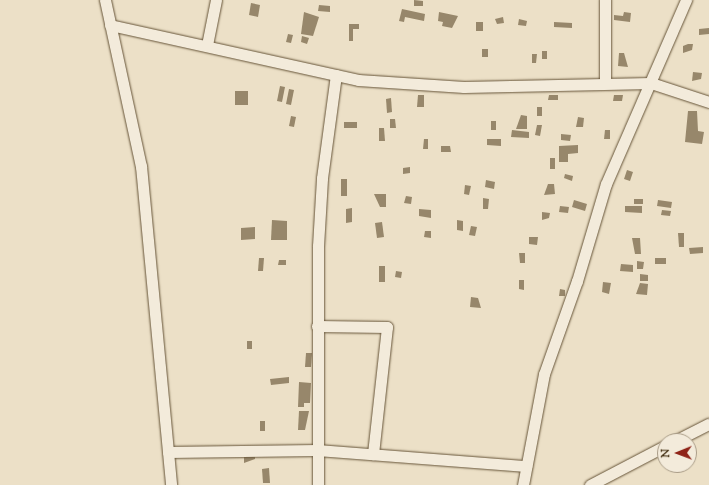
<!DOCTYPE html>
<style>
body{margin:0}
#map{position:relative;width:709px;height:485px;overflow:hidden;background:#ece0c7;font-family:"Sorts Mill Goudy",serif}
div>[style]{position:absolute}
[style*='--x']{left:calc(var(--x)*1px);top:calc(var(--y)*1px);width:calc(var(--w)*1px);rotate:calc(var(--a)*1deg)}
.building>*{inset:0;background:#97876b}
.roads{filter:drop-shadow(0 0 1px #665438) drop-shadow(0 0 1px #665438)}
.minor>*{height:11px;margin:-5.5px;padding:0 5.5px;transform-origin:5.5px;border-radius:5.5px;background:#f3ebdb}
span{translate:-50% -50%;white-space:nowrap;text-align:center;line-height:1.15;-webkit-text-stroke:3px #f3ebdb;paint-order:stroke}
.north{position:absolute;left:657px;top:433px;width:40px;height:40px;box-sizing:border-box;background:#f3ebdb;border:1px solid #a99c87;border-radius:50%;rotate:269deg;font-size:11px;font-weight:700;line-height:16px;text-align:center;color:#3a2608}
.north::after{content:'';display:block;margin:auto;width:14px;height:18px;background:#8f2418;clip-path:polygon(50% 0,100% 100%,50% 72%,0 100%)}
</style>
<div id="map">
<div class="building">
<div style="clip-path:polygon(414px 0,423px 1px,423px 6px,414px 6px)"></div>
<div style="clip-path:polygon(251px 3px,260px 5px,258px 17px,249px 15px)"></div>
<div style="clip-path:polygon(319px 5px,330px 6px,330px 12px,318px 11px)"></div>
<div style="clip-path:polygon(402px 9px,425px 14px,424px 21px,405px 17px,404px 22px,399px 21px)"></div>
<div style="clip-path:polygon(304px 12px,319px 17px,313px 36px,301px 34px)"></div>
<div style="clip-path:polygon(439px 12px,458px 16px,452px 28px,442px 26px,443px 22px,438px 21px)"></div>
<div style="clip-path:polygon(624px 12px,631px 13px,630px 22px,614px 20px,614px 15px,623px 16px)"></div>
<div style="clip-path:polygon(503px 17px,504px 23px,497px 24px,495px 19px)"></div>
<div style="clip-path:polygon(519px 19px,527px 21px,526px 26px,518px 25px)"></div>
<div style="clip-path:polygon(476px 22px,483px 22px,483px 31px,476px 31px)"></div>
<div style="clip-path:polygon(554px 22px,572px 23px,572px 28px,554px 27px)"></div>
<div style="clip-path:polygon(349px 24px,359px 24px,359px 29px,353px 29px,353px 41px,349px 41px)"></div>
<div style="clip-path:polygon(709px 28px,709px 34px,699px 35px,699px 29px)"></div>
<div style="clip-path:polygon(288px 34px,293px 35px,291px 43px,286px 42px)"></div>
<div style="clip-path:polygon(302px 36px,309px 38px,307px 44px,301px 42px)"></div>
<div style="clip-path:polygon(688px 44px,693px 44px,692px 50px,683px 53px,683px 46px)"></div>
<div style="clip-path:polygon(482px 49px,488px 49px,488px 57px,482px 57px)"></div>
<div style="clip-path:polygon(542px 51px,547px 51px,547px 59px,542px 59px)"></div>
<div style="clip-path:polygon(619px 53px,624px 53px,628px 67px,618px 66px)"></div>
<div style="clip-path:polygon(532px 54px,537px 54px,536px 63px,532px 63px)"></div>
<div style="clip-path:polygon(693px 72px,702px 73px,701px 79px,692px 81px)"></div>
<div style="clip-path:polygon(280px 86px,285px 87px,282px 102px,277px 101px)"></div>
<div style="clip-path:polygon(289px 89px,294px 90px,291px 105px,286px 104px)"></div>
<div style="clip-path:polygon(235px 91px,248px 91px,248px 105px,235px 105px)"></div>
<div style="clip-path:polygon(418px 95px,424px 95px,424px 107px,417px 107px)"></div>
<div style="clip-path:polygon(549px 95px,558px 95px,558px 100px,548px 100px)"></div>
<div style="clip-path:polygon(614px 95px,623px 95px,622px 101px,613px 101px)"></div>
<div style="clip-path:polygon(391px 98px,392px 112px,387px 113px,386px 99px)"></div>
<div style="clip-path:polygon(537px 107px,542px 107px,542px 116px,537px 116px)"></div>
<div style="clip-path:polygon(688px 111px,697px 111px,698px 131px,704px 132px,702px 144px,685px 142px)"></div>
<div style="clip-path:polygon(521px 115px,527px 116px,527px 129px,516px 129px)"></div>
<div style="clip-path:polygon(291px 116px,296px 117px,294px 127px,289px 126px)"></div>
<div style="clip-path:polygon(578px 117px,584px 118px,583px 127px,576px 127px)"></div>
<div style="clip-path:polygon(390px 119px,395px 119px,396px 128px,390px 128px)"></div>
<div style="clip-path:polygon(491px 121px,496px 121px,496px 130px,491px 130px)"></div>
<div style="clip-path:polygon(344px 122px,357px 122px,357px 128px,344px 128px)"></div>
<div style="clip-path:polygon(537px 125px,542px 125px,540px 136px,535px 135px)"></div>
<div style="clip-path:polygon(379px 128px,384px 128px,385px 141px,379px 141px)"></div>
<div style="clip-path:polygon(512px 130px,529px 132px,529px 138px,511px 137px)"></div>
<div style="clip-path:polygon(605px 130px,610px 130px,610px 139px,604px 139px)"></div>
<div style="clip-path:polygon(561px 134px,571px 135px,570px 141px,561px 140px)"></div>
<div style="clip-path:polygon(424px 139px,428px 139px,428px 149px,423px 149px)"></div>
<div style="clip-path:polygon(487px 139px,501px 139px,501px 146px,487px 145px)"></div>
<div style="clip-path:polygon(578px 145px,578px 153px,568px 154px,568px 162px,559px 162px,559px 146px)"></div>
<div style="clip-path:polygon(441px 146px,450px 146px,451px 152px,441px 152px)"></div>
<div style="clip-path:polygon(550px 158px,555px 158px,555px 169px,550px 169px)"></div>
<div style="clip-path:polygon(410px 167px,410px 173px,403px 174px,403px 168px)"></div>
<div style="clip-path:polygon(627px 170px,633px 172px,630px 181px,624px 179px)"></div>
<div style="clip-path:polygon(565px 174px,573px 176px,572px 181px,564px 178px)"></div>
<div style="clip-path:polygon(341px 179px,347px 179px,347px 196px,341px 196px)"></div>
<div style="clip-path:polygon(486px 180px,495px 182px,494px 189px,485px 187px)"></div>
<div style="clip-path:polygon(548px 184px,554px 184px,555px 194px,544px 195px)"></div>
<div style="clip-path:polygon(465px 185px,471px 186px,469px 195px,464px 194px)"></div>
<div style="clip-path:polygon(374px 194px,386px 194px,386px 207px,380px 207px)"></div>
<div style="clip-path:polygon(406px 196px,412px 197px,411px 204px,404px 203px)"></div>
<div style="clip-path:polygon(483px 198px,489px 199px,488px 209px,483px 209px)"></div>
<div style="clip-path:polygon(634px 199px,643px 199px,643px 204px,634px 204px)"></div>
<div style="clip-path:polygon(574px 200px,587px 204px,585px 211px,572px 207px)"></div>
<div style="clip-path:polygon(658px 200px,672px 202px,671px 208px,657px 206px)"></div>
<div style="clip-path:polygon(560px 206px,569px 207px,568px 213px,559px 212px)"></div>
<div style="clip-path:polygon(625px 206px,642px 206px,642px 213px,625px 212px)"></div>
<div style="clip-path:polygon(352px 208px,352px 222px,346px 223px,346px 209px)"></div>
<div style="clip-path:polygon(419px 209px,431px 210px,431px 218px,419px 216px)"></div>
<div style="clip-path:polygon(662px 210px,671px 211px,670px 216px,661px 215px)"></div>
<div style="clip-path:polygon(542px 212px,550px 213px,549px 218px,542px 220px)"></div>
<div style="clip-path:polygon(272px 220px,287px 221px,287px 240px,271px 240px)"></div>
<div style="clip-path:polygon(457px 220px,463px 221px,463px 231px,457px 230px)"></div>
<div style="clip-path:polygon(382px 222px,384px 237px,377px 238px,375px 223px)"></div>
<div style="clip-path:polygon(471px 226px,477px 227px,475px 236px,469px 235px)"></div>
<div style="clip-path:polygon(255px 227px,255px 239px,241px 240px,241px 228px)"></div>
<div style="clip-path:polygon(425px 231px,431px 231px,431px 238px,424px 237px)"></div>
<div style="clip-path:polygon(678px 233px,684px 233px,684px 247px,679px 247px)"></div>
<div style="clip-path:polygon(529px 237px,538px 237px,537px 245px,529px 244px)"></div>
<div style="clip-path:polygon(632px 238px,640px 238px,641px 254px,635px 254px)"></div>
<div style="clip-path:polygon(703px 247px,703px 253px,690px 254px,689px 248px)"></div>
<div style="clip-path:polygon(519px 253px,525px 253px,525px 263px,520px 263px)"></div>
<div style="clip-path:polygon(259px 258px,264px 258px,263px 271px,258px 271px)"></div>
<div style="clip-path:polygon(655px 258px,666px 258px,666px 264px,655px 264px)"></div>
<div style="clip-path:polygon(279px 260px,286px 260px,286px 265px,278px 265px)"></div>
<div style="clip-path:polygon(637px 261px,644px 262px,643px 269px,637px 269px)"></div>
<div style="clip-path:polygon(621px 264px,633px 265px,633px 272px,620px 271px)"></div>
<div style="clip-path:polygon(379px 266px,385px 266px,385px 282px,379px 282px)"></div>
<div style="clip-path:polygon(396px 271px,402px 272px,401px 278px,395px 277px)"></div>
<div style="clip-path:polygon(640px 274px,648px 275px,648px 281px,640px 281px)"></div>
<div style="clip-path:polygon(519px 280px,524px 280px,524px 290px,519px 289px)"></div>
<div style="clip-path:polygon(603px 282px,611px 283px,609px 294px,602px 292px)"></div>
<div style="clip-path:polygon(640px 283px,648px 284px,647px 295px,636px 294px)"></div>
<div style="clip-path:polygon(560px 289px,565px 290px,565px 296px,559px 296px)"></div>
<div style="clip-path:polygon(471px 297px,478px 298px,481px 308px,470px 307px)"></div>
<div style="clip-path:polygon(247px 341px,252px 341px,252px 349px,247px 349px)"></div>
<div style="clip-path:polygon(306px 353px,312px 353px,311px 367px,305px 367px)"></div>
<div style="clip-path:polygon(289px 377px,289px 383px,271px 385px,270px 379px)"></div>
<div style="clip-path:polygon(299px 382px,311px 383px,310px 403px,304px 403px,304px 407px,298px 407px)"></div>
<div style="clip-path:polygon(299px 411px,309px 411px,305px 430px,298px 430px)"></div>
<div style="clip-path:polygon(260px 421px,265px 421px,265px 431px,260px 431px)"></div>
<div style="clip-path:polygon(244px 455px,255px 455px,255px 459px,244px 463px)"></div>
<div style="clip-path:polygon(269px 468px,270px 483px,263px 483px,262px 469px)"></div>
</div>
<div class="roads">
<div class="minor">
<div style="--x:105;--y:0;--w:170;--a:77.8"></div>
<div style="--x:141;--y:166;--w:320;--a:84.6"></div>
<div style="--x:110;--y:25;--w:254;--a:12.5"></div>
<div style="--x:358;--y:80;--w:106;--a:3.8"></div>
<div style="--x:464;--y:87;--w:187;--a:-1.2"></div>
<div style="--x:651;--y:83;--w:61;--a:18.1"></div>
<div style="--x:207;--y:45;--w:46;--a:-78.7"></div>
<div style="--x:605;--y:83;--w:83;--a:-90"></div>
<div style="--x:317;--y:326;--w:70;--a:0.8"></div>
<div style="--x:387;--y:327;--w:128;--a:96.3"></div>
<div style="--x:675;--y:441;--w:38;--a:-27"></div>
<div style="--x:168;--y:452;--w:149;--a:-0.8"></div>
<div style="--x:317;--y:450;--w:210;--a:4.4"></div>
<div style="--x:318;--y:485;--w:239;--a:-90"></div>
<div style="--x:318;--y:246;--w:68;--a:-86.6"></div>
<div style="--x:322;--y:178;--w:104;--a:-82.3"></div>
<div style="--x:523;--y:485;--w:113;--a:-79.3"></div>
<div style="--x:544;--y:374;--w:99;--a:-70.5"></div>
<div style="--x:577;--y:281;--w:101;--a:-73.4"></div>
<div style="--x:606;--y:184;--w:201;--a:-66.5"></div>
<div style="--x:590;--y:485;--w:85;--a:-27.5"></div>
</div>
</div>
<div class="north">N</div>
</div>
